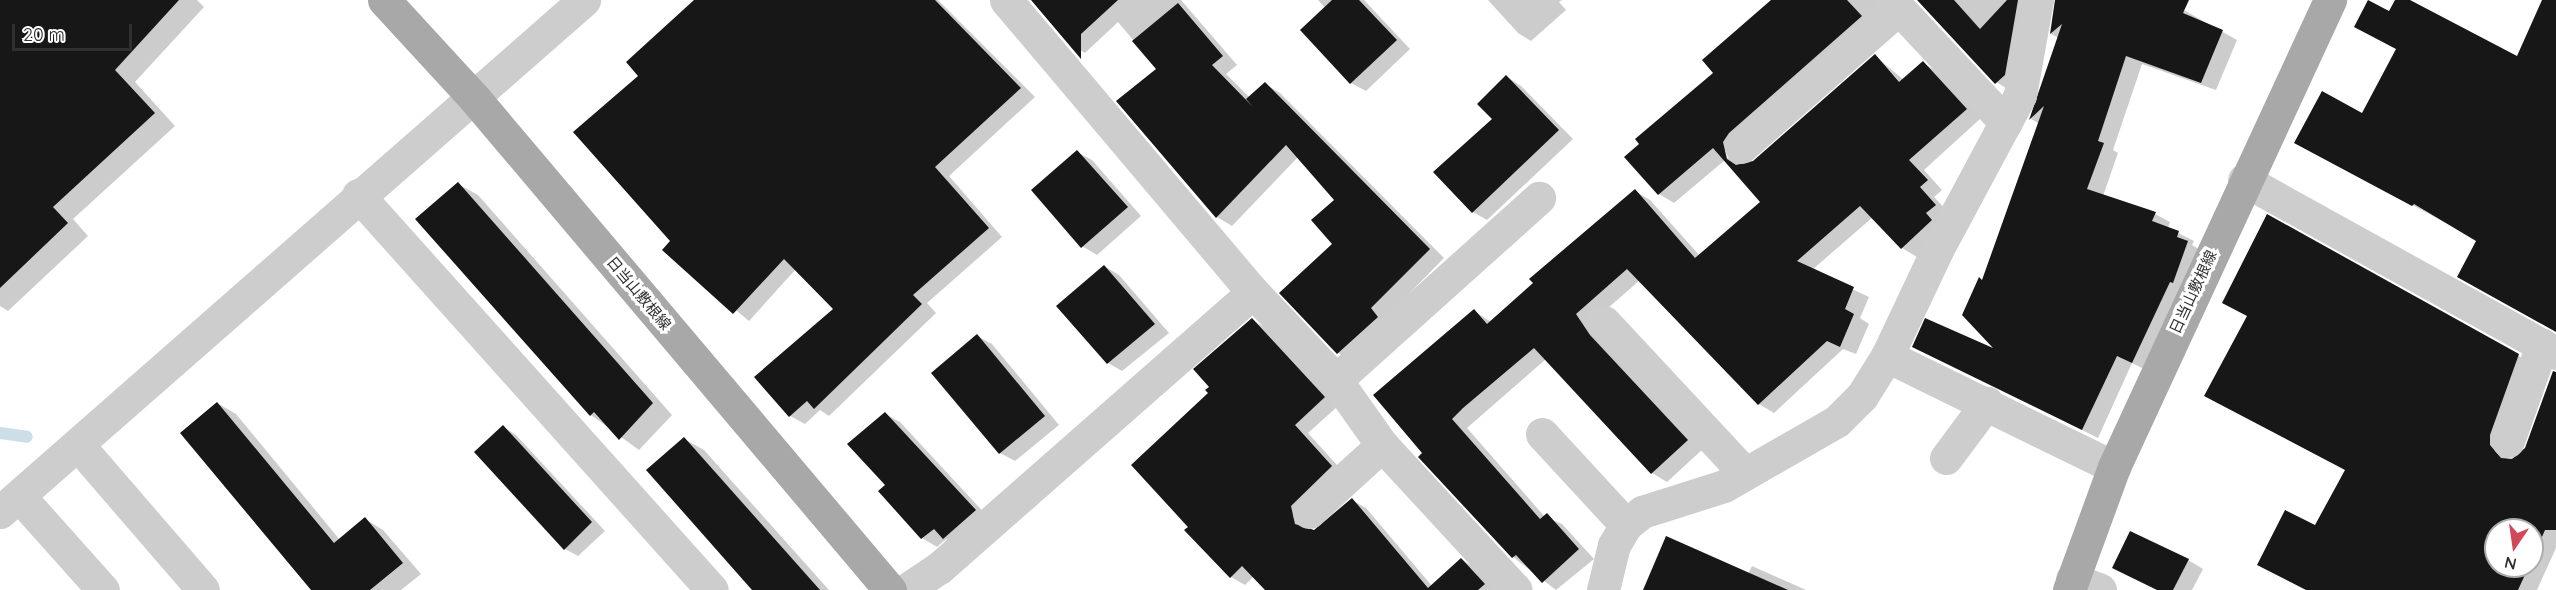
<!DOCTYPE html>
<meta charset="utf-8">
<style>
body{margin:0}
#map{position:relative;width:2556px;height:590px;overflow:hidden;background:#fff;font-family:Quicksand,"Noto Sans JP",sans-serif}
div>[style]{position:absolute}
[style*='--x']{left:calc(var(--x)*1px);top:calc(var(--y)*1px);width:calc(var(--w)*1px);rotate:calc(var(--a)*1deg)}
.shadow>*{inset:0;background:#0003}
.stream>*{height:12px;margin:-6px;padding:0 6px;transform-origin:6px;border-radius:6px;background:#ccdee7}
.building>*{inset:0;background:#171717}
.minor>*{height:33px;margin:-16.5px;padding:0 16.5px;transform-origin:16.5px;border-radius:16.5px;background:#cdcdcd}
.major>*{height:33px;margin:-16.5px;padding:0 16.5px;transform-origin:16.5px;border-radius:16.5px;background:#a8a8a8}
span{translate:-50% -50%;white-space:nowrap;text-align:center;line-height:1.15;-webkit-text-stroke:6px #fff;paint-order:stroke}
.street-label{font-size:15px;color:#303030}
.north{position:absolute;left:2484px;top:518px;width:60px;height:60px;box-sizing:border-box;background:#fff;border:2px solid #acacac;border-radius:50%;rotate:193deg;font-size:16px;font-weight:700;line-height:24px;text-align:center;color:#303030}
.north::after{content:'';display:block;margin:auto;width:21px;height:27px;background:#d14859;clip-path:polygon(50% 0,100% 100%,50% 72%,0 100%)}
.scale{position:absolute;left:12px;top:24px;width:120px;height:27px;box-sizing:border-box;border:3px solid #303030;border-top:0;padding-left:8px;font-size:18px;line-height:21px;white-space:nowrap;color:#303030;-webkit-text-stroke:4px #fff;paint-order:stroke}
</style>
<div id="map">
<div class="shadow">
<div style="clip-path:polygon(0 0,197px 0,204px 7px,135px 82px,175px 126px,73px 219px,88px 236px,8px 311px,0 306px)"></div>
<div style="clip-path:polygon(711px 0,938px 0,1035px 97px,949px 176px,1002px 237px,927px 303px,936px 313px,829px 416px,820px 410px,805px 424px,790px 416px,761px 383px,835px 309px,796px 269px,749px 321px,664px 250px,672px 241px,640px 76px)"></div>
<div style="clip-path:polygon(1033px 0,1181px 0,1237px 65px,1226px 74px,1250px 98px,1265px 84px,1280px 93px,1444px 258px,1385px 318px,1353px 361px,1338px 353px,1336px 200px,1298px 157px,1232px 226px,1217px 217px,1118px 102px,1158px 70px,1118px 22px,1085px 53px,1070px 44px)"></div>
<div style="clip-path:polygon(1318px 0,1364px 0,1410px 49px,1366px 91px,1351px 83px,1325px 8px)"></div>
<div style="clip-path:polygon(1488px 0,1562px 0,1559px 2px,1566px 10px,1531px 41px,1518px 33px)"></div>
<div style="clip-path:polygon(evenodd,1772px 0,1891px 0,1737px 160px,1741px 165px,1754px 163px,1875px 56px,1904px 80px,1923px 63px,1938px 72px,1981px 118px,1924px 170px,1942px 190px,1934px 197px,1950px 214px,1917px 257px,1902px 248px,1873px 217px,1812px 270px,1869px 297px,1860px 318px,1869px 324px,1856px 354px,1843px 349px,1774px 413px,1759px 404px,1640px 280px,1591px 323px,1703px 449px,1667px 482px,1652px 473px,1546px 359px,1467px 428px,1545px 517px,1562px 524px,1594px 559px,1556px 590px,1513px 557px,1421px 457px,1474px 311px,1491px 322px,1635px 191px,1650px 200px,1700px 256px,1762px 202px,1725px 160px,1674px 203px,1659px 194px,1715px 73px,1772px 0,1719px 143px,1731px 158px,1727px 158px,1719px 143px)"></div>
<div style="clip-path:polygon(1919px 0,2037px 0,2011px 91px,1996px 82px)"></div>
<div style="clip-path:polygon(2055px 0,2166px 0,2237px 40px,2216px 90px,2142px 64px,2113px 150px,2118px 153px,2103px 196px,2155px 214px,2170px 222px,2168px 228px,2194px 241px,2192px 245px,2202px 251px,2148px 371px,2132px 363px,2098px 438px,1914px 347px,1999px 352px,1983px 281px,2040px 124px,2031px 119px,2059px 38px,2051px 34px)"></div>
<div style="clip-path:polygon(2397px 0,2407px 0,2518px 58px,2556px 7px,2556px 330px,2478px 240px,2311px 151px,2363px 115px,2398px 49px,2390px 13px)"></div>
<div style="clip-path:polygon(1507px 77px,1521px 86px,1573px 139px,1487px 220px,1473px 212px)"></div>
<div style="clip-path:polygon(1077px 152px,1092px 160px,1141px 216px,1097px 255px,1082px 246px)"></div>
<div style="clip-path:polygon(458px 184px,478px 195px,672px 415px,639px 450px,591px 415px)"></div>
<div style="clip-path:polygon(evenodd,2267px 216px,2533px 364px,2505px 455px,2508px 459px,2522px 456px,2556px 372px,2556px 548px,2537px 590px,2307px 590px,2316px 527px,2347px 470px,2249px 316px,2267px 216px,2496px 530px,2532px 530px,2532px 566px,2496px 566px,2496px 530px)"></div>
<div style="clip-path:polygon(1104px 266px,1119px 275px,1169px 333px,1122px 371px,1108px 363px)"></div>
<div style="clip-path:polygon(1252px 320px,1266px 328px,1338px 406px,1308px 433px,1345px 474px,1305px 514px,1308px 530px,1314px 532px,1352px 500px,1366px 508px,1432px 586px,1461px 559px,1475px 568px,1496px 590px,1267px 590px,1254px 576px,1245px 585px,1231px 577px,1133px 465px,1211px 394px)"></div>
<div style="clip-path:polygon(977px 336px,992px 344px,1059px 425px,1015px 461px,1000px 453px)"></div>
<div style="clip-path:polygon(217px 403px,236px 414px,340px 540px,365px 519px,383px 530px,421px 574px,401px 590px,313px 590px)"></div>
<div style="clip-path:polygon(885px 414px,900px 422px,990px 519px,959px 547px,946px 539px,937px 547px,922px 538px,880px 491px,887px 485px)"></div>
<div style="clip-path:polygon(503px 427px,516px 435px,605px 531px,578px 556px,565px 549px)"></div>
<div style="clip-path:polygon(684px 439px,704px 450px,829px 590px,754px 590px)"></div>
<div style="clip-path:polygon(2188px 560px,2203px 569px,2192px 590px,2157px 590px)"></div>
<div style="clip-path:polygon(1752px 566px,1806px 590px,1644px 590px,1748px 574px)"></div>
</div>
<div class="stream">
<div style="--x:0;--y:433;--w:27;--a:8"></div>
</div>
<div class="building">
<div style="clip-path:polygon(0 0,179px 0,115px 70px,155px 113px,53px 207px,68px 223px,0 288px)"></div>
<div style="clip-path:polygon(694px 0,935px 0,1021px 88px,935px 167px,989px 228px,913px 295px,922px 304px,814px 409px,807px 401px,789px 417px,754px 377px,833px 309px,784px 259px,733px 314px,662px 250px,670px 241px,573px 132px,638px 76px,626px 62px)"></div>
<div style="clip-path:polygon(1031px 0,1118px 0,1081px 34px,1081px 59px)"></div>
<div style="clip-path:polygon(1332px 0,1359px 0,1397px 40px,1350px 84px,1300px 30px)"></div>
<div style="clip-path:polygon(1771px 0,1847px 0,1862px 16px,1729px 133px,1723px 142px,1727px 159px,1736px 165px,1753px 161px,1875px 54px,1899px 82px,1923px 61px,1967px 109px,1909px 160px,1928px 180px,1920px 187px,1936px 205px,1926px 213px,1932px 220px,1901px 249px,1860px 206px,1797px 261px,1854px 287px,1845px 309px,1854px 314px,1840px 347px,1827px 341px,1758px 405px,1627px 269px,1576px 314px,1590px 335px,1688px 440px,1651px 474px,1534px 348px,1463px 408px,1452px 419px,1540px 519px,1547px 513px,1579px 549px,1542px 583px,1516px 555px,1512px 558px,1418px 457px,1422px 453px,1373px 395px,1474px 309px,1487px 324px,1533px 283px,1529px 279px,1635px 189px,1695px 258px,1760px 202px,1713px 148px,1658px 195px,1624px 157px,1639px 144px,1635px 139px,1713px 73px,1702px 60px)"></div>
<div style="clip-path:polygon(1917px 0,1954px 0,1980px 29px,2007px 0,2018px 0,2005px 75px,1995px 84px)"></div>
<div style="clip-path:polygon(2055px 0,2189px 0,2183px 13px,2223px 30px,2201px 83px,2126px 56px,2098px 141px,2104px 143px,2087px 189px,2156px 212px,2152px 221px,2179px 231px,2177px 237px,2188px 241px,2173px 283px,2170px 282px,2132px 363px,2117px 356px,2082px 430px,1912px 347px,1925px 318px,1993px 348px,1962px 315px,1979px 277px,1982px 280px,2044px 106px,2029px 120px,2062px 24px,2050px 34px)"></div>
<div style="clip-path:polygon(2368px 0,2389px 11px,2395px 0,2410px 0,2517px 56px,2542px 0,2556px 0,2556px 332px,2457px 277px,2476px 241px,2414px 204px,2412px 206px,2294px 143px,2322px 91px,2362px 113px,2396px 49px,2354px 27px)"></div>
<div style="clip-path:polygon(1178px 3px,1223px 56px,1212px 65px,1253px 107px,1246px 99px,1265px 82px,1430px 249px,1371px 308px,1378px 317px,1337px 354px,1279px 293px,1332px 244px,1311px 220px,1334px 200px,1286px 145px,1216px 218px,1116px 101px,1156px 69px,1132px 41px)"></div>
<div style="clip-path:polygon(1506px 75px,1559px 130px,1472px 213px,1433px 172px,1492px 119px,1477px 104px)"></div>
<div style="clip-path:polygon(1077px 150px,1128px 207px,1081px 248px,1031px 190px)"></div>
<div style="clip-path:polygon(458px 182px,653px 403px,619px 440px,594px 412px,590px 416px,415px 219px)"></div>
<div style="clip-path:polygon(2267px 214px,2519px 354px,2490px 435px,2490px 445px,2501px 458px,2512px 459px,2525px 448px,2553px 371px,2556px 372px,2556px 530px,2545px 530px,2532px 559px,2532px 530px,2496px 530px,2496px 566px,2529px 566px,2518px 590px,2306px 590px,2257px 565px,2285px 510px,2315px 525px,2345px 470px,2204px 396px,2247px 316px,2222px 303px)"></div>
<div style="clip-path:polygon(1104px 265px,1155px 324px,1107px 364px,1056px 306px)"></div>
<div style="clip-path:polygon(1252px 318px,1325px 397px,1295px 425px,1332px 466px,1291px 506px,1295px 524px,1314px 530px,1352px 498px,1428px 588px,1461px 558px,1485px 584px,1478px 590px,1265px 590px,1242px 566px,1230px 578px,1184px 530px,1188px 527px,1131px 465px,1208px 393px,1205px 390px,1209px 387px,1193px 369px)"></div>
<div style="clip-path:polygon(977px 334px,1045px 416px,999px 454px,931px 373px)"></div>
<div style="clip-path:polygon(217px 402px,334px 543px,365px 517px,403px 563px,370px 590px,311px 590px,180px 433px)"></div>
<div style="clip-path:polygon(885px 412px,976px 510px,943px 539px,934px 529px,921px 539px,878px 491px,885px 485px,847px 444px)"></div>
<div style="clip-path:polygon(503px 425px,592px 522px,564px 550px,474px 452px)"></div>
<div style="clip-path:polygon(684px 437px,820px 590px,752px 590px,646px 470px)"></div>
<div style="clip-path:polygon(2130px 531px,2189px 559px,2173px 590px,2157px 590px,2112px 568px)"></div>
<div style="clip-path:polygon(1666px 536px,1788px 590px,1643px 590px)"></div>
</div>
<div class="minor">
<div style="--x:1006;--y:0;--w:382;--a:49.8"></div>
<div style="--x:1253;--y:292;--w:121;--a:46.7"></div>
<div style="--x:1336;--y:380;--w:80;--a:54.7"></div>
<div style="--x:1382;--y:445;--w:197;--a:47.3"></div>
<div style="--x:1891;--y:0;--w:168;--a:46.9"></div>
<div style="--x:1741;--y:147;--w:209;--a:-41.3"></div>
<div style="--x:2244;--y:180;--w:357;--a:29"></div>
<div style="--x:358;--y:195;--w:530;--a:48.13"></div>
<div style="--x:1604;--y:322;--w:207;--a:47"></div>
<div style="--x:1887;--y:356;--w:253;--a:26.1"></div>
<div style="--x:1336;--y:380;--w:273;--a:-41.9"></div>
<div style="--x:1542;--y:434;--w:124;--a:47.3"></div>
<div style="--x:2508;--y:441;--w:102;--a:-70.5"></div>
<div style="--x:78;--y:445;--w:191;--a:49.2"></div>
<div style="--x:1946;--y:458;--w:69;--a:-53.3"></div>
<div style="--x:19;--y:496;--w:126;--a:48.2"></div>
<div style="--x:0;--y:512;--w:777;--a:-41.24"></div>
<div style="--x:1309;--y:512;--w:99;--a:-42.5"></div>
<div style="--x:2072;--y:579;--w:30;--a:21"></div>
<div style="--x:906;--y:590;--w:40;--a:-34"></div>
<div style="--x:939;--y:568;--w:418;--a:-41.3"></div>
<div style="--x:1603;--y:590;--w:46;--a:-76.3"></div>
<div style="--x:1614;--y:545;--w:23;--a:-59"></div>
<div style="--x:1626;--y:525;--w:21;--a:-39"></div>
<div style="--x:1642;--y:512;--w:86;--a:-17.6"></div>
<div style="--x:1724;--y:486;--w:130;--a:-29.9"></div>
<div style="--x:1837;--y:421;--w:35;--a:-45"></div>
<div style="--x:1862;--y:396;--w:47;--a:-58"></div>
<div style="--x:1887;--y:356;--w:117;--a:-64.7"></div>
<div style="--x:1937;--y:250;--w:176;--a:-61.8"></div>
<div style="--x:2020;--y:95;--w:97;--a:-79.9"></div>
</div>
<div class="major">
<div style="--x:384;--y:0;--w:134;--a:47.4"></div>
<div style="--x:475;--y:99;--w:643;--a:49.8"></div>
<div style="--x:2069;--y:590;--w:131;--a:-69.9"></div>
<div style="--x:2114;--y:467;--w:515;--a:-65.18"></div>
</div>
<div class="street-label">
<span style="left:2193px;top:292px;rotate:-65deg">日当山敷根線</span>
<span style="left:639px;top:293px;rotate:50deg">日当山敷根線</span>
</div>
<div class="north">N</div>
<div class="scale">20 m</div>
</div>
